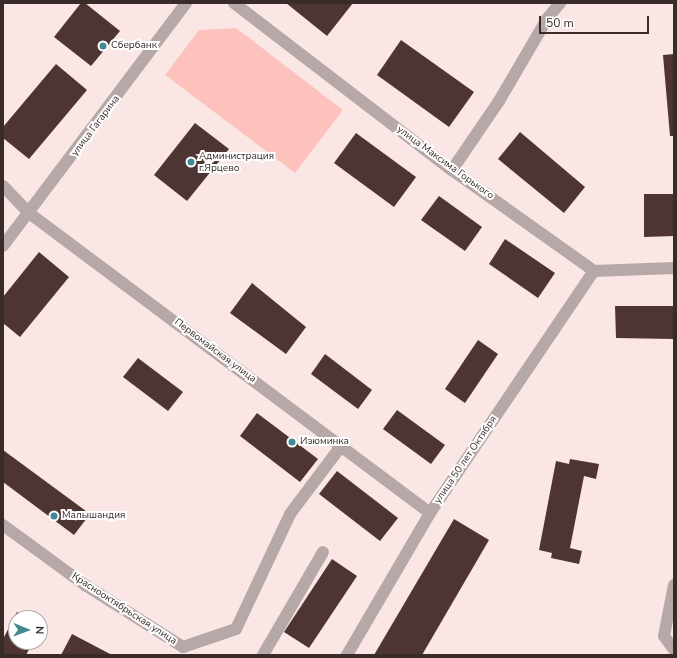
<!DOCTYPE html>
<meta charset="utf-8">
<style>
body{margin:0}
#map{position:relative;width:677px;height:658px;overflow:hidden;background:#fae7e5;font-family:"Nunito Sans",sans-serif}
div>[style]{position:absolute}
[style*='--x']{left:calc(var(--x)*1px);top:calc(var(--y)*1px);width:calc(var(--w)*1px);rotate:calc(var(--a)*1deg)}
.green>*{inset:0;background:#fec2bd}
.building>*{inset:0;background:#4e3432}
.minor>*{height:12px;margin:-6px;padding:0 6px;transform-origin:6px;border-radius:6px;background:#b6a8a7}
.dots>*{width:11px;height:11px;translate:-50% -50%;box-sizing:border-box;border:2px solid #fff;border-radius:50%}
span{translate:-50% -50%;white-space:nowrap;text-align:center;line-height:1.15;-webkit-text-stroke:4px #fff;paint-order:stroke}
.poi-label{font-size:10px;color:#382b2a}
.left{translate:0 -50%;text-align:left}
.street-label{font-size:10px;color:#382b2a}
.frame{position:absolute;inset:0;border:4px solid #382b2a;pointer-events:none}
.north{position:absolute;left:8px;top:610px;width:40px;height:40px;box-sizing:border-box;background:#fff;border:1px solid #afaaaa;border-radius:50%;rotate:91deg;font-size:11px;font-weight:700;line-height:16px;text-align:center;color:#382b2a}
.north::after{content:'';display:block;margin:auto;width:14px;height:18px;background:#428991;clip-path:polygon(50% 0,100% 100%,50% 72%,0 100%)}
.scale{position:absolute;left:539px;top:16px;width:110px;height:18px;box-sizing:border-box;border:2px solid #382b2a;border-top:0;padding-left:5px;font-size:12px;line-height:14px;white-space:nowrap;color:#382b2a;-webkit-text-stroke:3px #fff;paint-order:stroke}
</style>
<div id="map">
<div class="green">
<div style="clip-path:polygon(236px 28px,343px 110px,295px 173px,165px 75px,199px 30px)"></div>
</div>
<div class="building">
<div style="clip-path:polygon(81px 3px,85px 3px,120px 31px,91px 66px,54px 37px)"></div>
<div style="clip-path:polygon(286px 3px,353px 3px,327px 36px)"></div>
<div style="clip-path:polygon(401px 40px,474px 92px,449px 127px,377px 75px)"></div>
<div style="clip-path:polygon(674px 54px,674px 136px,670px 136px,663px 55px)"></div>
<div style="clip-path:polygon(56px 64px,87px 90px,29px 159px,3px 138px,3px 127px)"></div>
<div style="clip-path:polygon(195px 123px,229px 149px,187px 201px,154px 175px)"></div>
<div style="clip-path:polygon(520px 132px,585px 187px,564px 213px,498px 159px)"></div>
<div style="clip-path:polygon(356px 133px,416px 177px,394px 207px,334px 163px)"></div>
<div style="clip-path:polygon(644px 194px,674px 194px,674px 236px,644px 237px)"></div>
<div style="clip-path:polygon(439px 196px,482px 227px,465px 251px,421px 220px)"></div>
<div style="clip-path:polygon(505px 239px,555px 273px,538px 298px,489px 264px)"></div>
<div style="clip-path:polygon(39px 252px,69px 277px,20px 337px,3px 323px,3px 297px)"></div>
<div style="clip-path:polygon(252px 283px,306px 327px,286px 354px,230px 313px)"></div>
<div style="clip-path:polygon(615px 306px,674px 306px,674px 339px,616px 338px)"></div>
<div style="clip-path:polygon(478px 340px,498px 354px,465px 403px,445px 389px)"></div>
<div style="clip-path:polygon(325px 354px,372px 390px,358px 409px,311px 374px)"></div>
<div style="clip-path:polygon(138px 358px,183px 392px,168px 411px,123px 377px)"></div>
<div style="clip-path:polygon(397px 410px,445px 445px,431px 464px,383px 429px)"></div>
<div style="clip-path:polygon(257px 413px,318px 459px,300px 482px,240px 436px)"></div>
<div style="clip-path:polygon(3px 450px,90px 514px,74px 535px,3px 482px)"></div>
<div style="clip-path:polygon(570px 459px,599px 464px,596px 479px,584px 476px,570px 548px,582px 551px,579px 564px,551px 558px,552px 553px,539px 550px,556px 461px,569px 464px)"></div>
<div style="clip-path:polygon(337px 471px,398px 518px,380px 541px,319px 494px)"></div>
<div style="clip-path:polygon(454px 519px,489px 540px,422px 655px,374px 655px)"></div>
<div style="clip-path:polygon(332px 559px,357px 576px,309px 648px,284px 632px)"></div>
<div style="clip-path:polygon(17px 612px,28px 618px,16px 618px,16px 642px,33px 642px,26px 655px,3px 655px,3px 639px)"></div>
<div style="clip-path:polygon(72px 634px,112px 655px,61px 655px)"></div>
</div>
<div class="minor">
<div style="--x:234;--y:3;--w:275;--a:37.5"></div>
<div style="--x:452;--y:170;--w:174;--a:35.4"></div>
<div style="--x:594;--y:271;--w:80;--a:-2.1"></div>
<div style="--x:452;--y:170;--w:83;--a:-55.7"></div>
<div style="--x:499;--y:101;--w:95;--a:-59.7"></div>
<div style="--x:547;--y:19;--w:21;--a:-51"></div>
<div style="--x:3;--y:186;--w:37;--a:46"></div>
<div style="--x:29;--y:213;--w:501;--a:36.8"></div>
<div style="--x:3;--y:246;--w:304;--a:-53"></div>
<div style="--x:3;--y:525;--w:102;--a:36.2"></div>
<div style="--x:85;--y:585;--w:116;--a:32.3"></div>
<div style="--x:183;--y:647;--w:56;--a:-18.8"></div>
<div style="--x:236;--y:629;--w:127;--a:-64.8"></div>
<div style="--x:290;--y:514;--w:85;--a:-53.1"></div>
<div style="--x:674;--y:585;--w:52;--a:101.1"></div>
<div style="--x:664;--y:636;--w:17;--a:54"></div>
<div style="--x:263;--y:655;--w:119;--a:-59.8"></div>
<div style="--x:347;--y:655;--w:164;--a:-59.7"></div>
<div style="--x:430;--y:513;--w:292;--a:-55.9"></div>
</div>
<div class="dots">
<div style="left:103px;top:46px;background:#428991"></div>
<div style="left:191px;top:162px;background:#428991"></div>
<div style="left:292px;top:442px;background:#428991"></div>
<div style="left:54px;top:516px;background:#428991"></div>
</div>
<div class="poi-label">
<span class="left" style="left:111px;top:46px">Сбербанк</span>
<span class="left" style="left:199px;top:162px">Администрация<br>г.Ярцево</span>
<span class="left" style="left:300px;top:442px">Изюминка</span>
<span class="left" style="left:62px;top:516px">Малышандия</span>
</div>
<div class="street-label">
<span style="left:96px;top:126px;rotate:-53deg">улица Гагарина</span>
<span style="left:445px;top:163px;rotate:36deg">улица Максима Горького</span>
<span style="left:215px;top:351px;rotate:37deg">Первомайская улица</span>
<span style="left:466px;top:460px;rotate:-56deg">улица 50 лет Октября</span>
<span style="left:124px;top:609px;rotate:33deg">Краснооктябрьская улица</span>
</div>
<div class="frame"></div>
<div class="north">N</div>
<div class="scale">50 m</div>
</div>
